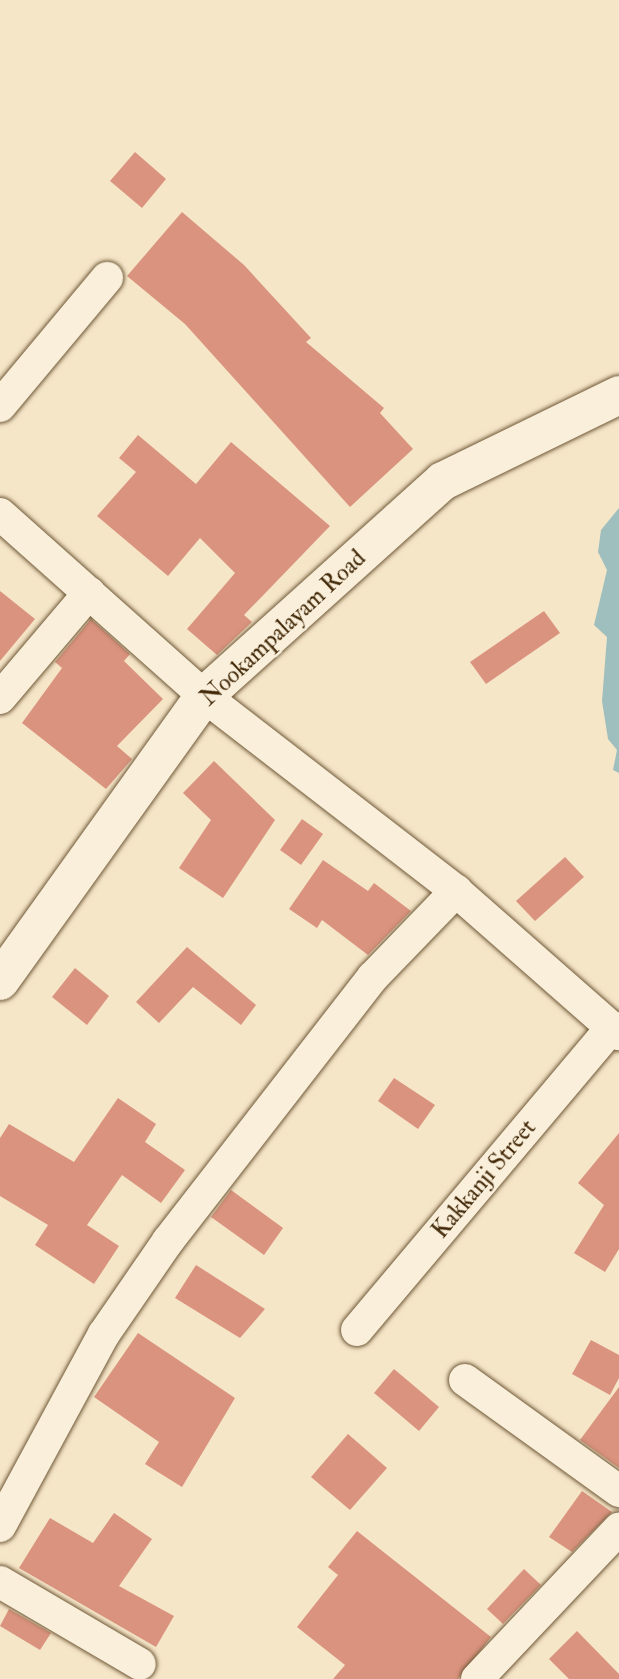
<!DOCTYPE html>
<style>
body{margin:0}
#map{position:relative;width:619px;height:1679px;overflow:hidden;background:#f6e6c8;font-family:"IM FELL Double Pica",serif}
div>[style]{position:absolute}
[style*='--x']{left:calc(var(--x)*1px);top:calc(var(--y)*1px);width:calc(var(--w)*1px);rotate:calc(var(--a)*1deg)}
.water>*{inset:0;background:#9fbebe}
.building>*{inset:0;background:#da937e}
.roads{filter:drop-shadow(0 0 2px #6f5837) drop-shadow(0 0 2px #6f5837)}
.street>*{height:32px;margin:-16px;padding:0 16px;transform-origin:16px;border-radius:16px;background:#f9efdb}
.secondary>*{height:38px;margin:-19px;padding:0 19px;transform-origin:19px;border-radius:19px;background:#f9efdb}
span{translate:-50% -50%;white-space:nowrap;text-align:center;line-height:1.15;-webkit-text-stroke:5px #f9efdb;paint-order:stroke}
.street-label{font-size:24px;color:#422807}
</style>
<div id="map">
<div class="water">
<div style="clip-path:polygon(619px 508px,619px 773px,613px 770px,617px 750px,608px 739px,602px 701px,607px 637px,594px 625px,607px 570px,598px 552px,601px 530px)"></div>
</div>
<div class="building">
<div style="clip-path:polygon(135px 152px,166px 179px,142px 208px,110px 181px)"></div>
<div style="clip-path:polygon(182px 212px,244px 265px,311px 338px,306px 342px,384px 408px,380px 413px,413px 449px,350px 507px,185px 324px,127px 276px)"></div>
<div style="clip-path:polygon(138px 435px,196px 484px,231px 442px,330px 526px,244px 615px,252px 622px,217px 655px,187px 629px,235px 573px,200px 538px,168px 576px,97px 516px,136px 472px,119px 458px)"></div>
<div style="clip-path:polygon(0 591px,35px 619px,0 661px)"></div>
<div style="clip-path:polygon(544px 611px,560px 633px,486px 684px,470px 662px)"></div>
<div style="clip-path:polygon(91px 619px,130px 654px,124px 661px,163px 699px,117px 746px,132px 759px,106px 789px,22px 723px,62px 668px,55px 662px)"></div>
<div style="clip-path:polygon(214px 761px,275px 820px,223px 898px,179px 868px,211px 820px,183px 793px)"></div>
<div style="clip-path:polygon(302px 819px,323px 834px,301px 865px,280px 850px)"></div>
<div style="clip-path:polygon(565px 857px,584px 877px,535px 921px,516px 901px)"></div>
<div style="clip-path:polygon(323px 860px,368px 891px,374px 883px,411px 911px,368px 955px,322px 920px,317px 928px,289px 909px)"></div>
<div style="clip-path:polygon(187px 947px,256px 1005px,241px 1025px,193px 987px,159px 1023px,136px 1002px)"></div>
<div style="clip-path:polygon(75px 968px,109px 996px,87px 1025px,52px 997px)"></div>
<div style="clip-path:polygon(394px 1078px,435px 1105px,418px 1129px,378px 1101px)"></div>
<div style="clip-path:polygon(118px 1098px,156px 1124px,145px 1142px,185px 1170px,161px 1203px,122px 1175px,87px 1225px,119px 1246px,94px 1284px,35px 1245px,48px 1225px,0 1196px,0 1138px,9px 1124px,74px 1162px)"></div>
<div style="clip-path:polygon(619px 1133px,619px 1249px,605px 1272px,574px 1253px,604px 1205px,578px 1183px)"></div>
<div style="clip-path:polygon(231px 1190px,283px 1228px,264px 1255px,211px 1217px)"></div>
<div style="clip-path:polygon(196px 1265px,265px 1309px,240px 1338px,175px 1298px)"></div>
<div style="clip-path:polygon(138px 1333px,235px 1398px,182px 1487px,145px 1464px,159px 1442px,94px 1397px)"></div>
<div style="clip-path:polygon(591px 1340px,619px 1355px,619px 1378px,610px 1395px,572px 1374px)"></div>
<div style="clip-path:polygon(394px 1369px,439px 1407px,419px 1431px,374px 1393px)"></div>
<div style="clip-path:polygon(619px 1387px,619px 1468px,580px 1440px)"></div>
<div style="clip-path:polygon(348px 1434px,387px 1468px,350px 1510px,311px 1477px)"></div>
<div style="clip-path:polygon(582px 1491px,612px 1512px,572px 1552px,549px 1537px)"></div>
<div style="clip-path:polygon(114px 1513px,152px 1539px,119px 1586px,174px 1616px,156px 1647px,19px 1568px,50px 1518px,93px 1543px)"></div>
<div style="clip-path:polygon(357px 1531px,491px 1637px,458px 1679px,333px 1679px,345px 1665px,297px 1627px,338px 1575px,328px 1567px)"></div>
<div style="clip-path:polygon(524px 1569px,541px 1585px,503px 1624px,487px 1609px)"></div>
<div style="clip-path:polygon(9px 1609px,51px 1633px,40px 1650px,0 1626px)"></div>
<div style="clip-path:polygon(577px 1631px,619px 1674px,619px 1679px,569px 1679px,549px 1659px)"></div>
</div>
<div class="roads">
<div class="street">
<div style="--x:0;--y:406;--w:167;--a:-50.1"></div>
<div style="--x:0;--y:514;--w:273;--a:41.7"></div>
<div style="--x:204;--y:696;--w:319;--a:37.7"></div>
<div style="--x:456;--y:891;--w:217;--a:41.3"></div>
<div style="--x:0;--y:698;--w:138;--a:-49.7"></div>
<div style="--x:357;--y:1330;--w:396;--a:-49.9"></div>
<div style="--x:465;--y:1380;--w:190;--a:35.8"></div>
<div style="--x:0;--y:1526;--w:218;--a:-61.6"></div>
<div style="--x:104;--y:1334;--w:113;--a:-55.5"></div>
<div style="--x:168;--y:1241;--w:334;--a:-52.2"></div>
<div style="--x:373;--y:977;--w:120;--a:-46"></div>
<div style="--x:0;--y:1582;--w:162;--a:30.4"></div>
<div style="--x:477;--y:1679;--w:207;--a:-46.6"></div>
</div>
<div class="secondary">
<div style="--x:0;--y:981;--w:350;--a:-54.4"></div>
<div style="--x:204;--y:696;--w:321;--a:-42"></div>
<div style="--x:443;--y:481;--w:196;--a:-26"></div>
</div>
</div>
<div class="street-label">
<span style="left:283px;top:628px;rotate:-43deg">Nookampalayam Road</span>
<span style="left:484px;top:1179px;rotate:-50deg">Kakkanji Street</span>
</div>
</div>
